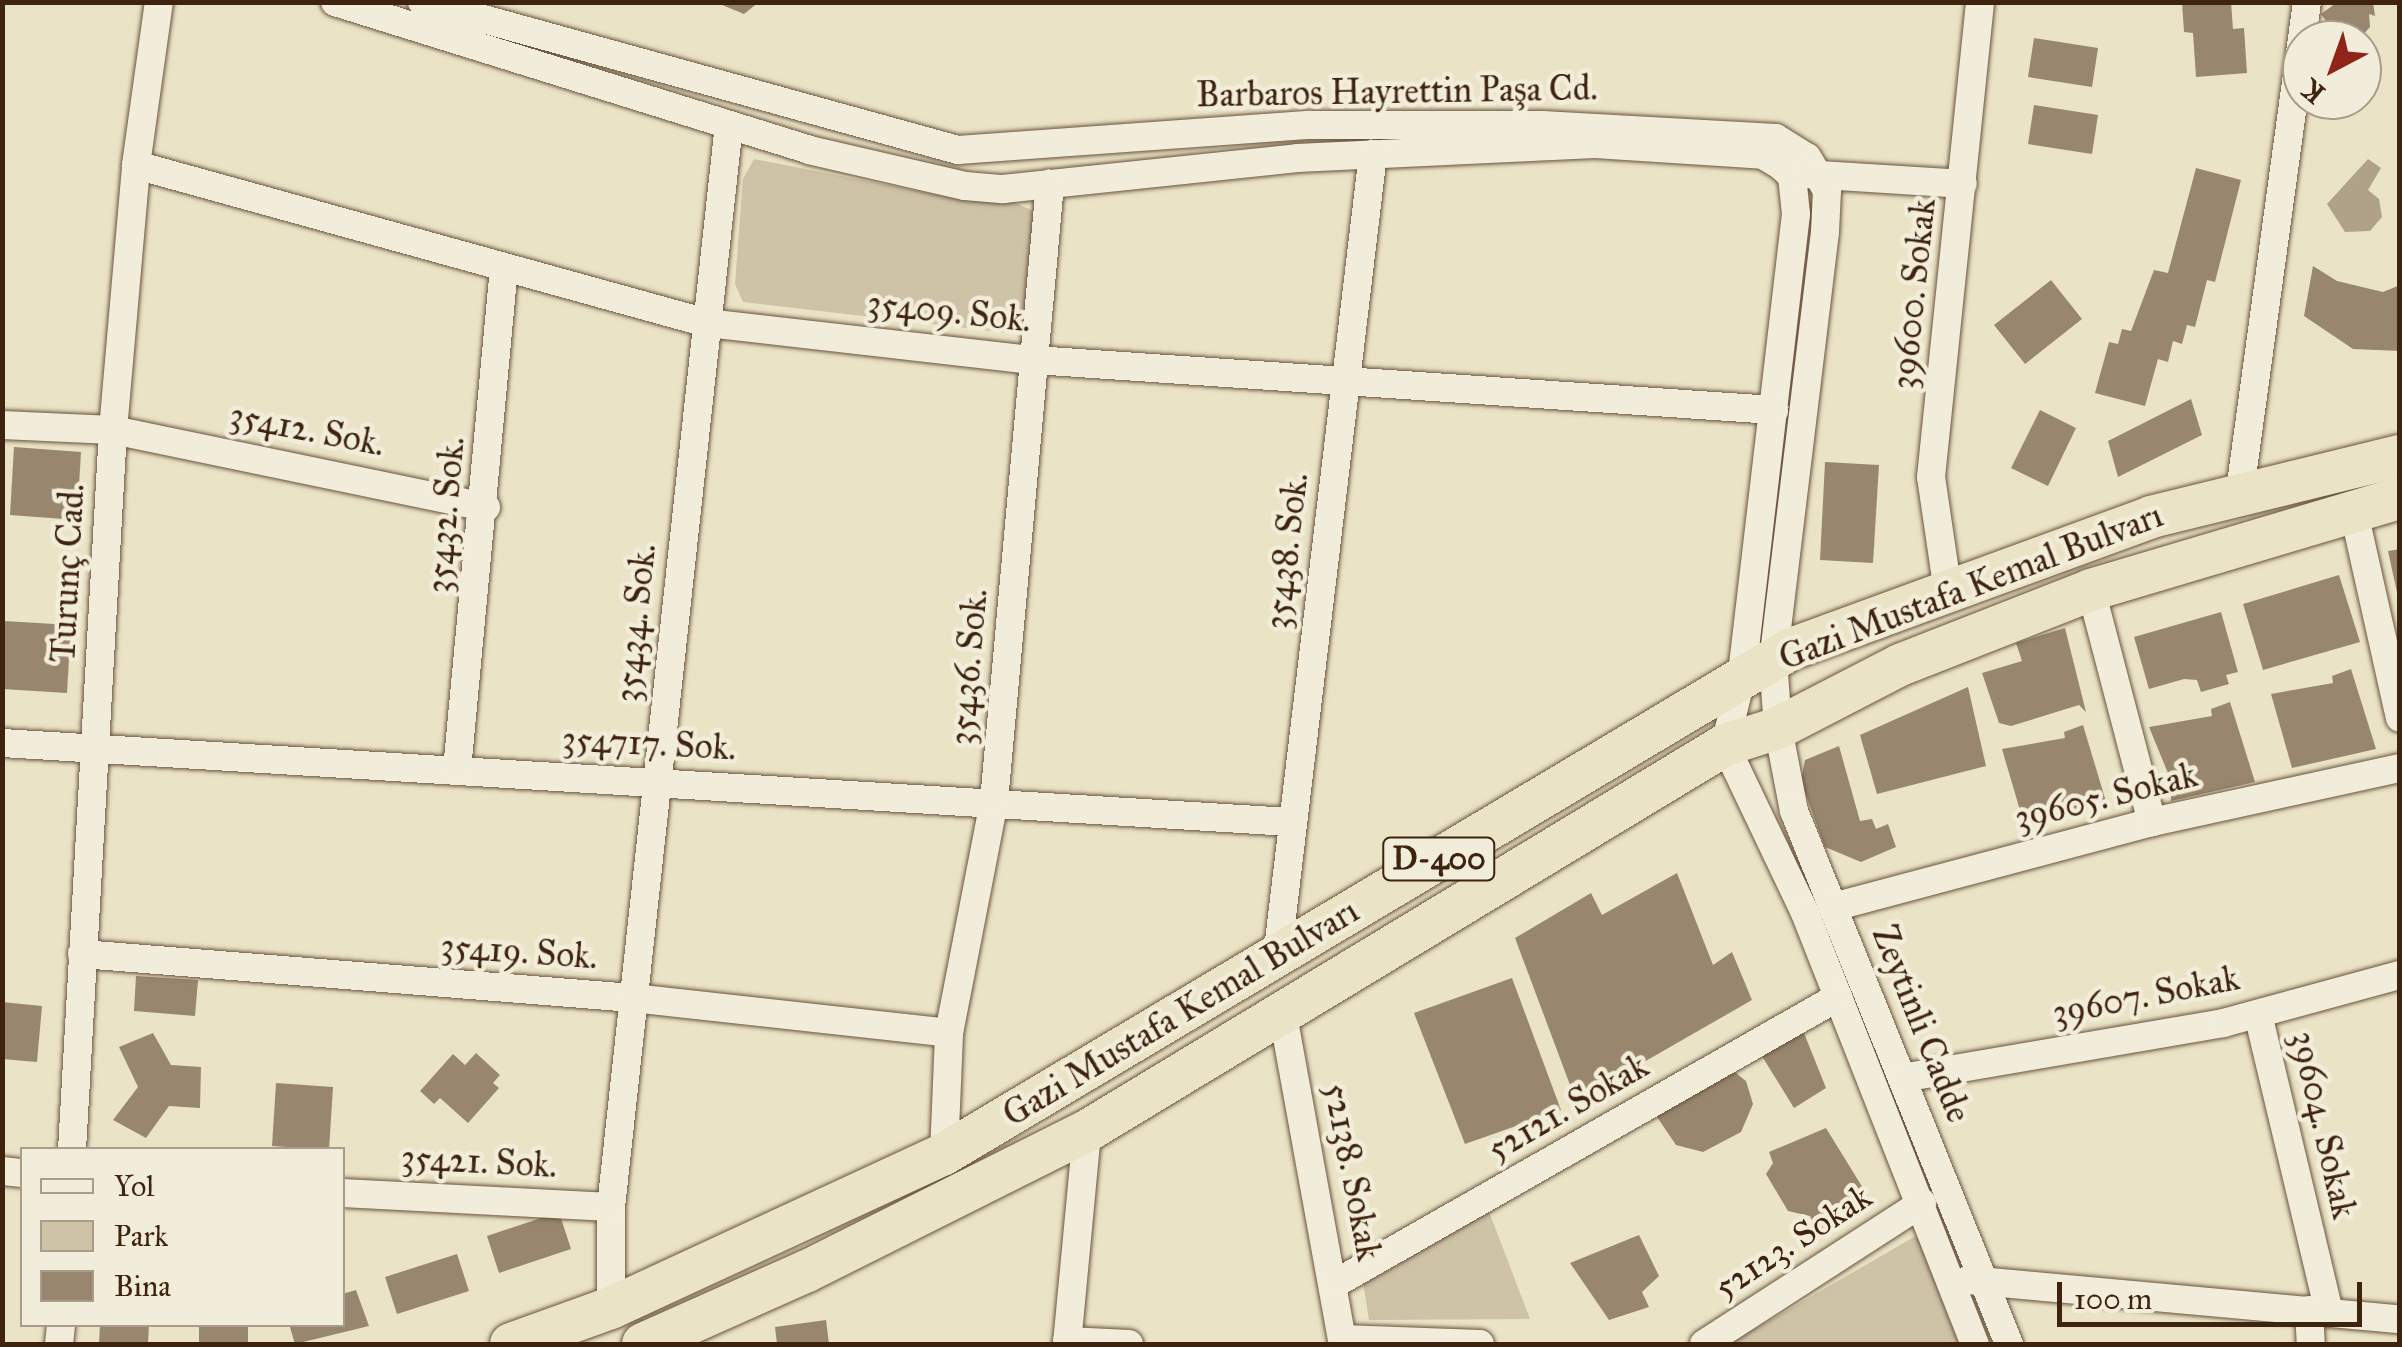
<!DOCTYPE html>
<meta charset="utf-8">
<style>
body{margin:0}
#map{position:relative;width:2402px;height:1347px;overflow:hidden;background:#ebe3c6;font-family:"IM FELL Great Primer",serif}
div>[style]{position:absolute}
[style*='--x']{left:calc(var(--x)*1px);top:calc(var(--y)*1px);width:calc(var(--w)*1px);rotate:calc(var(--a)*1deg)}
.green>*{inset:0;background:#cec2a7}
.water>*{inset:0;background:#b0a288}
.building>*{inset:0;background:#98876e}
.roads{filter:drop-shadow(0 0 2px #69533d) drop-shadow(0 0 2px #69533d)}
.minor>*{height:28px;margin:-14px;padding:0 14px;transform-origin:14px;border-radius:14px;background:#f2edda}
.highway>*{height:42px;margin:-21px;padding:0 21px;transform-origin:21px;border-radius:21px;background:#ebe3c6}
span{translate:-50% -50%;white-space:nowrap;text-align:center;line-height:1.15;-webkit-text-stroke:9px #f2edda;paint-order:stroke}
.shield-label span{padding:2px 8px;background:#f2edda;border:2px solid;border-radius:8px;-webkit-text-stroke-width:0}
.shield-label{font-size:32px;color:#3e230f;font-weight:700}
.street-label{font-size:35px;color:#3e230f}
.frame{position:absolute;inset:0;border:5px solid #3e230f;pointer-events:none}
.legend{position:absolute;left:20px;top:1147px;width:325px;height:180px;box-sizing:border-box;background:#f2edda;border:2px solid #aa9c89;margin:0;padding:12px 18px;list-style:none;font-size:30px;color:#3e230f}
.legend li{display:flex;align-items:center;gap:20px;height:50px}
.legend b{width:50px;border:2px solid #aa9c89}
.north{position:absolute;left:2282px;top:20px;width:100px;height:100px;box-sizing:border-box;background:#f2edda;border:2px solid #aa9c89;border-radius:50%;rotate:221deg;font-size:28px;font-weight:700;line-height:40px;text-align:center;color:#3e230f}
.north::after{content:'';display:block;margin:auto;width:35px;height:45px;background:#8f2418;clip-path:polygon(50% 0,100% 100%,50% 72%,0 100%)}
.scale{position:absolute;left:2057px;top:1282px;width:305px;height:45px;box-sizing:border-box;border:5px solid #3e230f;border-top:0;padding-left:12px;font-size:30px;line-height:35px;white-space:nowrap;color:#3e230f;-webkit-text-stroke:8px #f2edda;paint-order:stroke}
</style>
<div id="map">
<div class="green">
<div style="clip-path:polygon(754px 159px,933px 194px,1011px 201px,1040px 214px,1025px 324px,1009px 333px,743px 302px,735px 284px,743px 179px)"></div>
<div style="clip-path:polygon(1488px 1209px,1530px 1319px,1369px 1320px,1363px 1282px)"></div>
<div style="clip-path:polygon(1914px 1237px,1926px 1241px,1965px 1344px,1729px 1344px)"></div>
</div>
<div class="water">
<div style="clip-path:polygon(2368px 159px,2381px 168px,2368px 190px,2379px 199px,2382px 217px,2370px 231px,2345px 232px,2327px 204px)"></div>
</div>
<div class="building">
<div style="clip-path:polygon(715px 2px,759px 2px,744px 14px)"></div>
<div style="clip-path:polygon(2182px 2px,2231px 2px,2233px 29px,2244px 28px,2247px 73px,2196px 77px,2193px 33px,2184px 32px)"></div>
<div style="clip-path:polygon(2373px 2px,2375px 16px,2369px 14px,2370px 27px,2358px 40px,2340px 40px,2321px 14px,2336px 3px)"></div>
<div style="clip-path:polygon(2034px 38px,2098px 48px,2092px 87px,2028px 77px)"></div>
<div style="clip-path:polygon(2034px 105px,2098px 115px,2092px 154px,2028px 144px)"></div>
<div style="clip-path:polygon(2196px 168px,2241px 180px,2215px 282px,2207px 280px,2195px 327px,2187px 325px,2182px 344px,2173px 341px,2168px 362px,2158px 359px,2145px 406px,2095px 393px,2109px 342px,2118px 344px,2122px 329px,2131px 331px,2154px 270px,2168px 273px)"></div>
<div style="clip-path:polygon(2313px 266px,2337px 281px,2383px 292px,2400px 285px,2400px 351px,2353px 349px,2304px 316px)"></div>
<div style="clip-path:polygon(2051px 280px,2082px 319px,2025px 364px,1994px 325px)"></div>
<div style="clip-path:polygon(2191px 399px,2202px 435px,2118px 477px,2108px 441px)"></div>
<div style="clip-path:polygon(2040px 410px,2076px 428px,2048px 486px,2011px 468px)"></div>
<div style="clip-path:polygon(14px 447px,81px 452px,77px 520px,10px 515px)"></div>
<div style="clip-path:polygon(1825px 462px,1879px 465px,1873px 563px,1820px 560px)"></div>
<div style="clip-path:polygon(2400px 549px,2400px 597px,2398px 597px,2388px 551px)"></div>
<div style="clip-path:polygon(2339px 575px,2360px 642px,2263px 670px,2243px 604px)"></div>
<div style="clip-path:polygon(2221px 612px,2238px 672px,2226px 675px,2229px 684px,2201px 692px,2197px 680px,2184px 679px,2149px 689px,2134px 637px)"></div>
<div style="clip-path:polygon(4px 621px,71px 625px,67px 693px,2px 689px)"></div>
<div style="clip-path:polygon(2065px 628px,2086px 712px,2079px 705px,2011px 726px,1999px 723px,1982px 673px,2022px 661px,2016px 643px)"></div>
<div style="clip-path:polygon(2351px 669px,2376px 749px,2292px 768px,2271px 694px,2333px 683px,2332px 676px)"></div>
<div style="clip-path:polygon(1968px 687px,1986px 766px,1877px 794px,1860px 735px)"></div>
<div style="clip-path:polygon(2230px 702px,2255px 782px,2171px 801px,2170px 778px,2149px 727px,2212px 716px,2211px 709px)"></div>
<div style="clip-path:polygon(2083px 725px,2107px 805px,2024px 824px,2002px 749px,2065px 738px,2064px 732px)"></div>
<div style="clip-path:polygon(1839px 746px,1860px 821px,1872px 819px,1876px 829px,1888px 824px,1896px 847px,1861px 862px,1825px 847px,1801px 781px,1805px 760px)"></div>
<div style="clip-path:polygon(1677px 873px,1713px 965px,1732px 952px,1752px 1000px,1576px 1101px,1515px 938px,1591px 893px,1602px 915px)"></div>
<div style="clip-path:polygon(136px 976px,198px 980px,195px 1016px,134px 1011px)"></div>
<div style="clip-path:polygon(1512px 978px,1561px 1110px,1465px 1144px,1414px 1013px)"></div>
<div style="clip-path:polygon(2px 1002px,42px 1006px,37px 1062px,2px 1059px)"></div>
<div style="clip-path:polygon(153px 1033px,171px 1065px,201px 1067px,200px 1108px,169px 1106px,146px 1138px,113px 1120px,138px 1087px,119px 1047px)"></div>
<div style="clip-path:polygon(1804px 1033px,1826px 1088px,1794px 1108px,1760px 1053px)"></div>
<div style="clip-path:polygon(476px 1053px,500px 1075px,493px 1083px,499px 1088px,468px 1123px,440px 1098px,434px 1104px,420px 1091px,453px 1054px,465px 1065px)"></div>
<div style="clip-path:polygon(1727px 1066px,1746px 1081px,1753px 1104px,1741px 1132px,1703px 1152px,1676px 1145px,1655px 1114px)"></div>
<div style="clip-path:polygon(276px 1083px,333px 1087px,329px 1150px,272px 1146px)"></div>
<div style="clip-path:polygon(1826px 1128px,1874px 1206px,1821px 1239px,1810px 1216px,1788px 1211px,1766px 1174px,1773px 1163px,1769px 1152px)"></div>
<div style="clip-path:polygon(559px 1212px,571px 1249px,499px 1273px,487px 1236px)"></div>
<div style="clip-path:polygon(1639px 1235px,1659px 1276px,1642px 1292px,1649px 1307px,1609px 1320px,1570px 1263px)"></div>
<div style="clip-path:polygon(457px 1254px,469px 1291px,397px 1314px,385px 1277px)"></div>
<div style="clip-path:polygon(356px 1290px,369px 1326px,295px 1344px,289px 1324px,342px 1324px,342px 1294px)"></div>
<div style="clip-path:polygon(826px 1320px,829px 1344px,777px 1344px,775px 1327px)"></div>
<div style="clip-path:polygon(100px 1324px,149px 1324px,148px 1344px,99px 1344px)"></div>
<div style="clip-path:polygon(199px 1324px,248px 1324px,248px 1344px,199px 1344px)"></div>
</div>
<div class="roads">
<div class="minor">
<div style="--x:335;--y:2;--w:497;--a:17.3"></div>
<div style="--x:809;--y:150;--w:160;--a:13"></div>
<div style="--x:965;--y:186;--w:38;--a:5"></div>
<div style="--x:1003;--y:189;--w:296;--a:-6"></div>
<div style="--x:1297;--y:158;--w:298;--a:-2.7"></div>
<div style="--x:1595;--y:144;--w:168;--a:3.7"></div>
<div style="--x:1763;--y:155;--w:21;--a:31"></div>
<div style="--x:1781;--y:166;--w:15;--a:42"></div>
<div style="--x:1792;--y:176;--w:38;--a:84"></div>
<div style="--x:1796;--y:214;--w:468;--a:96.7"></div>
<div style="--x:1741;--y:679;--w:68;--a:103.6"></div>
<div style="--x:1725;--y:745;--w:186;--a:64.5"></div>
<div style="--x:1805;--y:913;--w:463;--a:68.5"></div>
<div style="--x:422;--y:2;--w:556;--a:15.44"></div>
<div style="--x:958;--y:150;--w:353;--a:-4.1"></div>
<div style="--x:1310;--y:125;--w:232;--a:0"></div>
<div style="--x:1542;--y:125;--w:234;--a:3.2"></div>
<div style="--x:1776;--y:138;--w:36;--a:32"></div>
<div style="--x:1807;--y:157;--w:39;--a:59"></div>
<div style="--x:1827;--y:190;--w:42;--a:92.7"></div>
<div style="--x:1825;--y:232;--w:431;--a:96.9"></div>
<div style="--x:1773;--y:660;--w:68;--a:85.8"></div>
<div style="--x:1778;--y:728;--w:85;--a:79.1"></div>
<div style="--x:1794;--y:811;--w:575;--a:68.03"></div>
<div style="--x:136;--y:165;--w:592;--a:15.47"></div>
<div style="--x:707;--y:323;--w:329;--a:6.5"></div>
<div style="--x:1034;--y:360;--w:742;--a:3.87"></div>
<div style="--x:1805;--y:174;--w:158;--a:3.6"></div>
<div style="--x:2;--y:425;--w:111;--a:2.6"></div>
<div style="--x:113;--y:430;--w:381;--a:11.7"></div>
<div style="--x:2240;--y:491;--w:494;--a:-82.2"></div>
<div style="--x:2353;--y:508;--w:215;--a:77.4"></div>
<div style="--x:2091;--y:590;--w:240;--a:75.3"></div>
<div style="--x:1948;--y:592;--w:116;--a:-98.4"></div>
<div style="--x:1931;--y:477;--w:478;--a:-84.1"></div>
<div style="--x:2;--y:743;--w:1291;--a:3.51"></div>
<div style="--x:457;--y:770;--w:505;--a:-84.66"></div>
<div style="--x:1833;--y:907;--w:330;--a:-14.9"></div>
<div style="--x:2152;--y:822;--w:254;--a:-12.3"></div>
<div style="--x:82;--y:954;--w:553;--a:4.57"></div>
<div style="--x:633;--y:998;--w:318;--a:6.3"></div>
<div style="--x:1277;--y:958;--w:810;--a:-83.19"></div>
<div style="--x:2258;--y:1014;--w:306;--a:76.6"></div>
<div style="--x:1283;--y:1015;--w:334;--a:79.7"></div>
<div style="--x:1902;--y:1078;--w:326;--a:-9.7"></div>
<div style="--x:2223;--y:1023;--w:183;--a:-15.2"></div>
<div style="--x:72;--y:1150;--w:721;--a:-86.74"></div>
<div style="--x:113;--y:430;--w:266;--a:-85"></div>
<div style="--x:136;--y:165;--w:165;--a:-82"></div>
<div style="--x:944;--y:1154;--w:121;--a:-87.6"></div>
<div style="--x:949;--y:1033;--w:236;--a:-79"></div>
<div style="--x:994;--y:801;--w:620;--a:-84.81"></div>
<div style="--x:2;--y:1171;--w:20;--a:6"></div>
<div style="--x:342;--y:1193;--w:269;--a:3"></div>
<div style="--x:1968;--y:1280;--w:434;--a:5.2"></div>
<div style="--x:1336;--y:1283;--w:578;--a:-29.67"></div>
<div style="--x:611;--y:1308;--w:101;--a:-90"></div>
<div style="--x:611;--y:1207;--w:1088;--a:-83.78"></div>
<div style="--x:2309;--y:1310;--w:34;--a:87"></div>
<div style="--x:1342;--y:1339;--w:138;--a:2.1"></div>
<div style="--x:1067;--y:1341;--w:62;--a:2.8"></div>
<div style="--x:59;--y:1344;--w:20;--a:-84"></div>
<div style="--x:1067;--y:1344;--w:214;--a:-84.6"></div>
<div style="--x:1704;--y:1344;--w:260;--a:-32.9"></div>
</div>
<div class="highway">
<div style="--x:511;--y:1344;--w:106;--a:-19.8"></div>
<div style="--x:611;--y:1308;--w:367;--a:-24.8"></div>
<div style="--x:944;--y:1154;--w:986;--a:-30.8"></div>
<div style="--x:1791;--y:649;--w:383;--a:-20.1"></div>
<div style="--x:2151;--y:517;--w:256;--a:-13.8"></div>
<div style="--x:643;--y:1344;--w:180;--a:-24"></div>
<div style="--x:807;--y:1271;--w:313;--a:-26.6"></div>
<div style="--x:1087;--y:1131;--w:746;--a:-31.17"></div>
<div style="--x:1725;--y:745;--w:56;--a:-17.8"></div>
<div style="--x:1778;--y:728;--w:137;--a:-27.3"></div>
<div style="--x:1900;--y:665;--w:205;--a:-21.4"></div>
<div style="--x:2091;--y:590;--w:322;--a:-16.6"></div>
</div>
</div>
<div class="shield-label">
<span style="left:1439px;top:859px">D-400</span>
</div>
<div class="street-label">
<span style="left:1397px;top:92px;rotate:-1deg">Barbaros Hayrettin Paşa Cd.</span>
<span style="left:1914px;top:294px;rotate:-84deg">39600. Sokak</span>
<span style="left:949px;top:312px;rotate:6deg">35409. Sok.</span>
<span style="left:307px;top:430px;rotate:11deg">35412. Sok.</span>
<span style="left:446px;top:515px;rotate:-85deg">35432. Sok.</span>
<span style="left:1287px;top:551px;rotate:-83deg">35438. Sok.</span>
<span style="left:68px;top:573px;rotate:-87deg">Turunç Cad.</span>
<span style="left:1971px;top:587px;rotate:-21deg">Gazi Mustafa Kemal Bulvarı</span>
<span style="left:636px;top:623px;rotate:-84deg">35434. Sok.</span>
<span style="left:969px;top:667px;rotate:-85deg">35436. Sok.</span>
<span style="left:649px;top:744px;rotate:3deg">354717. Sok.</span>
<span style="left:2106px;top:797px;rotate:-14deg">39605. Sokak</span>
<span style="left:519px;top:952px;rotate:4deg">35419. Sok.</span>
<span style="left:2146px;top:996px;rotate:-11deg">39607. Sokak</span>
<span style="left:1181px;top:1013px;rotate:-31deg">Gazi Mustafa Kemal Bulvarı</span>
<span style="left:1921px;top:1024px;rotate:68deg">Zeytinli Cadde</span>
<span style="left:1568px;top:1108px;rotate:-30deg">52121. Sokak</span>
<span style="left:2323px;top:1125px;rotate:77deg">39604. Sokak</span>
<span style="left:479px;top:1162px;rotate:3deg">35421. Sok.</span>
<span style="left:1352px;top:1172px;rotate:79deg">52138. Sokak</span>
<span style="left:1793px;top:1242px;rotate:-33deg">52123. Sokak</span>
</div>
<div class="frame"></div>
<ul class="legend">
<li><b style="height:12px;background:#f2edda"></b>Yol</li>
<li><b style="height:28px;background:#cec2a7"></b>Park</li>
<li><b style="height:28px;background:#98876e"></b>Bina</li>
</ul>
<div class="north">K</div>
<div class="scale">100 m</div>
</div>
